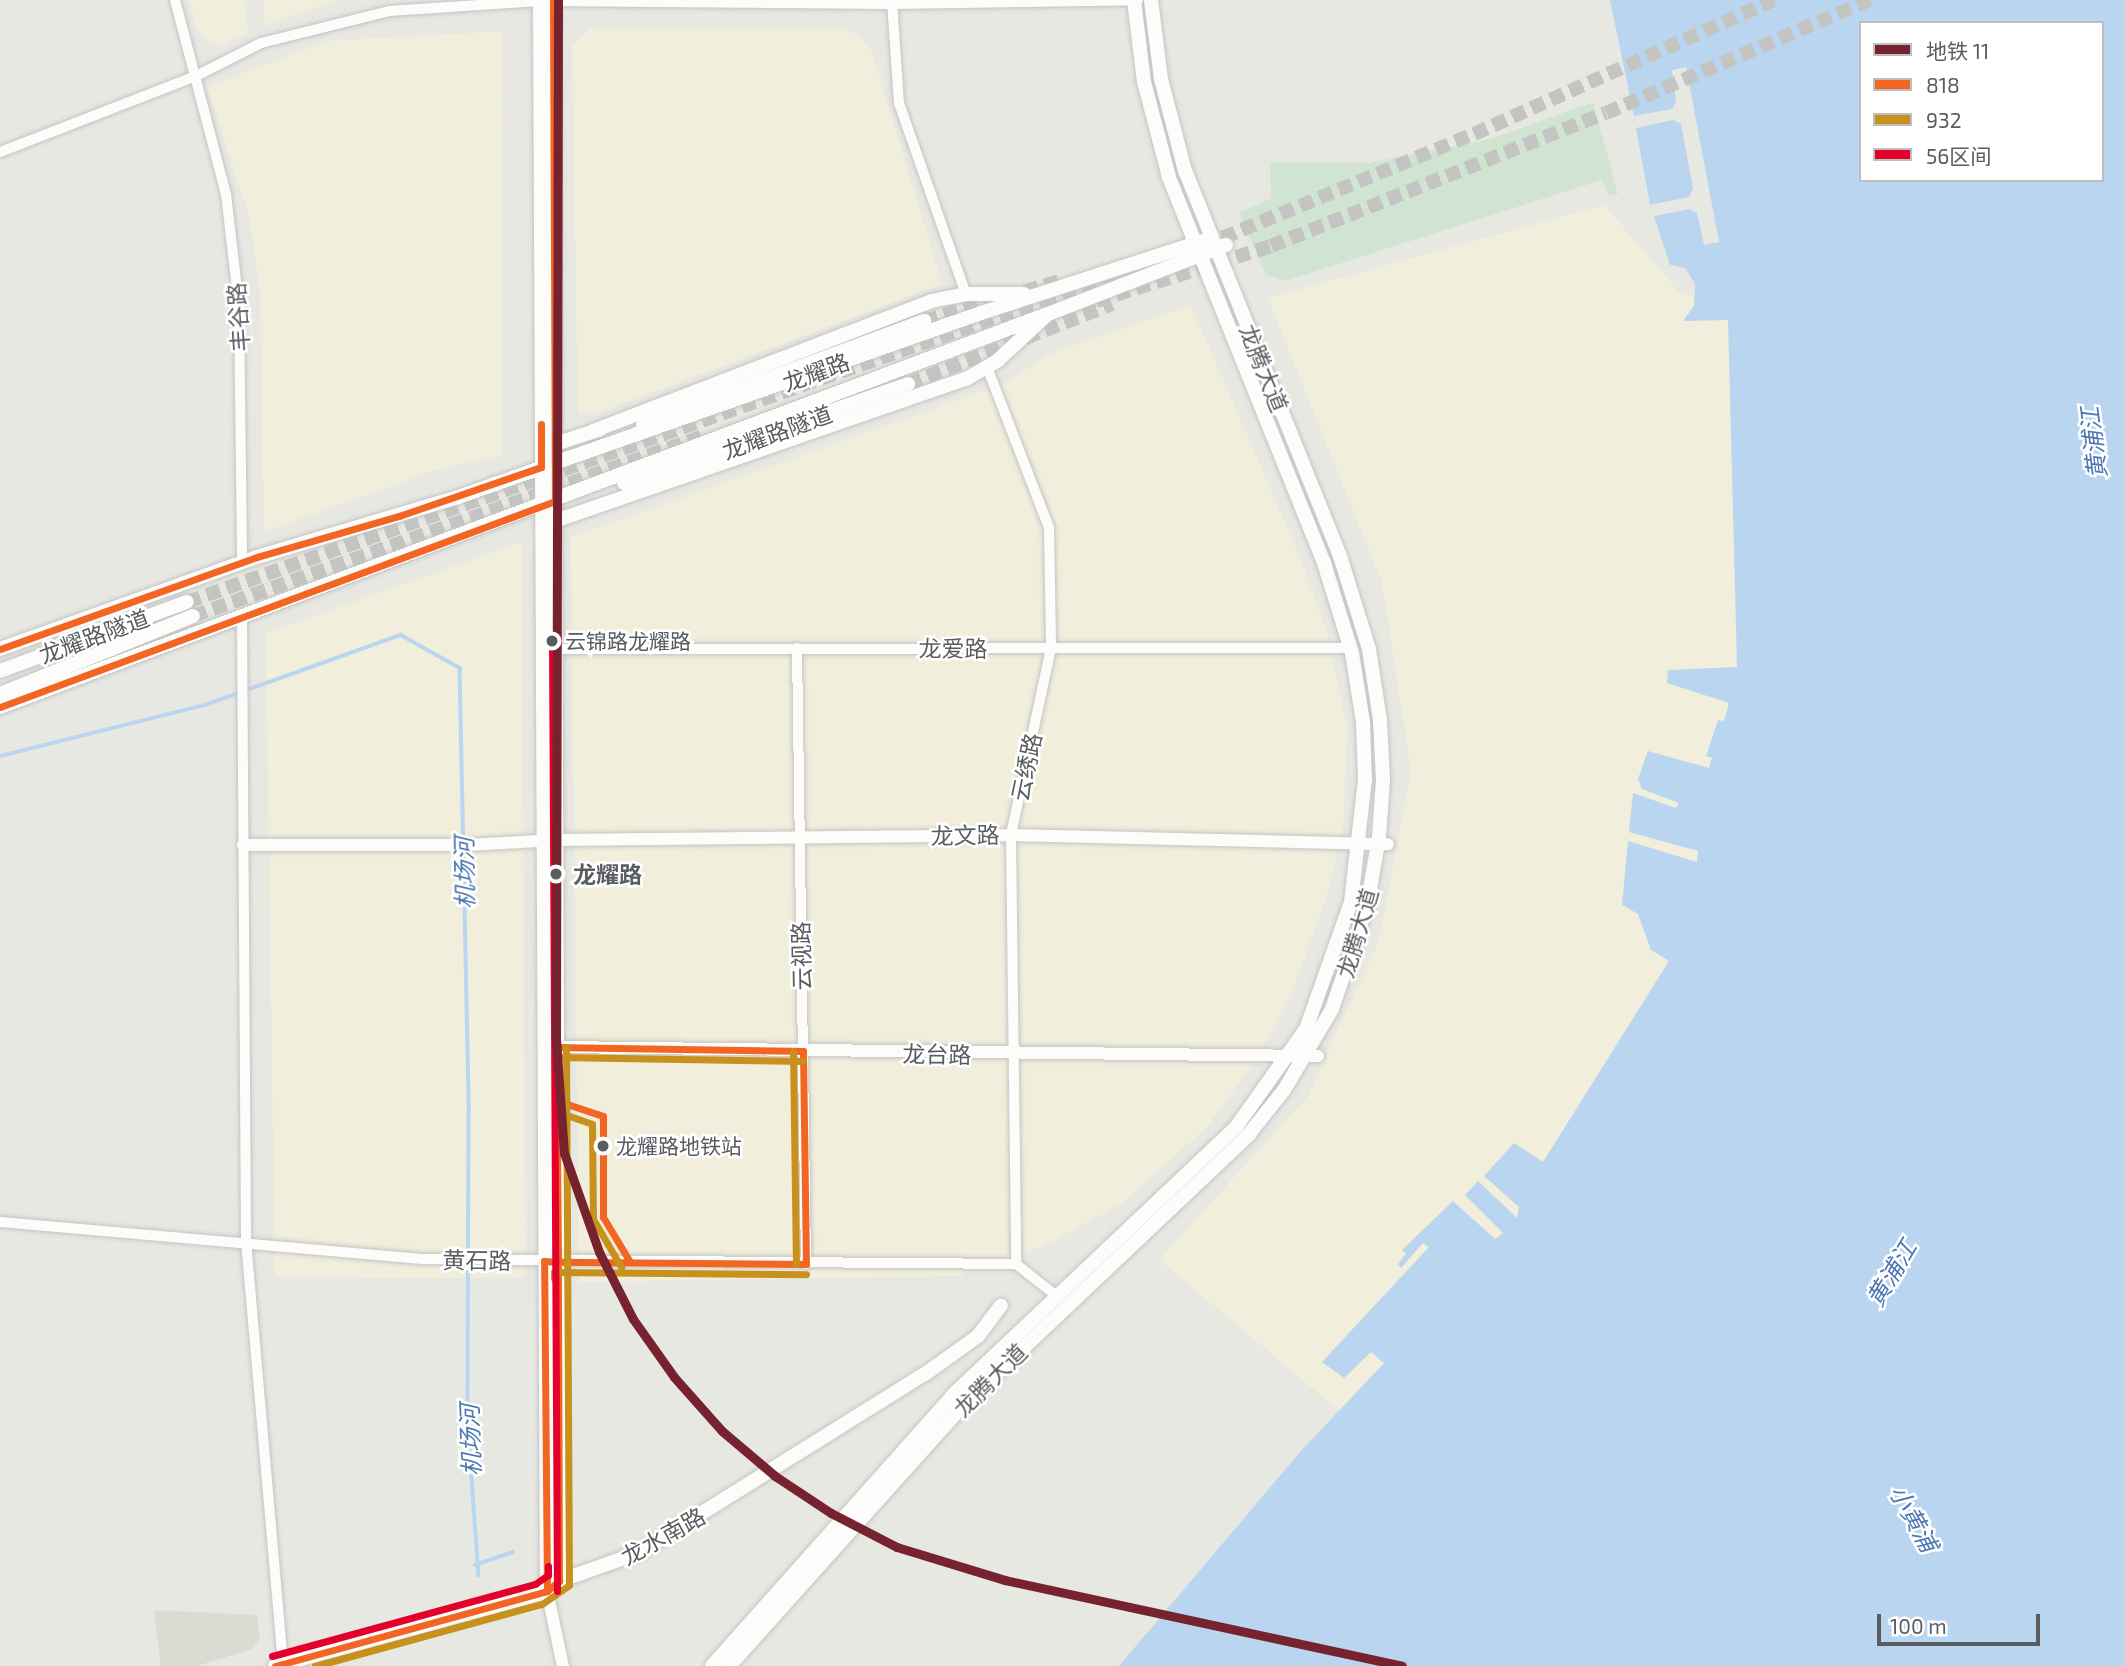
<!DOCTYPE html>
<meta charset="utf-8">
<style>
body{margin:0}
#map{position:relative;width:2125px;height:1666px;overflow:hidden;background:#e8e8e3;font-family:"Exo 2","Noto Sans SC",sans-serif}
div>[style]{position:absolute}
[style*='--x']{left:calc(var(--x)*1px);top:calc(var(--y)*1px);width:calc(var(--w)*1px);rotate:calc(var(--a)*1deg)}
.commercial>*{inset:0;background:#f1eedc}
.education>*{inset:0;background:#dbdad3}
.green>*{inset:0;background:#d1e4d1}
.water>*{inset:0;background:#bad5f0}
.stream>*{height:3.5px;margin:-1.75px;padding:0 1.75px;transform-origin:1.75px;border-radius:1.75px;background:#bad5f0}
.secondary-tunnel>*{height:14px;margin-top:-7px;transform-origin:0;background:repeating-linear-gradient(90deg,#c4c5c2 0 14px,transparent 0 21px)}
.roads{filter:drop-shadow(0 0 2px #c4c4c4) drop-shadow(0 0 2px #c4c4c4)}
.minor>*{height:10px;margin:-5px;padding:0 5px;transform-origin:5px;border-radius:5px;background:#fcfcfb}
.tertiary>*{height:12px;margin:-6px;padding:0 6px;transform-origin:6px;border-radius:6px;background:#fcfcfb}
.secondary>*{height:14px;margin:-7px;padding:0 7px;transform-origin:7px;border-radius:7px;background:#fcfcfb}
.bus-1>*{height:7px;margin:-3.5px;padding:0 3.5px;transform-origin:3.5px;border-radius:3.5px;background:#f26522}
.bus-2>*{height:7px;margin:-3.5px;padding:0 3.5px;transform-origin:3.5px;border-radius:3.5px;background:#c8901d}
.bus-3>*{height:7px;margin:-3.5px;padding:0 3.5px;transform-origin:3.5px;border-radius:3.5px;background:#e4002b}
.metro-1>*{height:9px;margin:-4.5px;padding:0 4.5px;transform-origin:4.5px;border-radius:4.5px;background:#76232f}
.dots>*{width:19px;height:19px;translate:-50% -50%;box-sizing:border-box;border:4px solid #fff;border-radius:50%}
span{translate:-50% -50%;white-space:nowrap;text-align:center;line-height:1.15;-webkit-text-stroke:5px #fff;paint-order:stroke}
.bus-label{font-size:21px;color:#595c60}
.left{translate:0 -50%;text-align:left}
.street-label{font-size:23px;color:#595c60}
.stop-label{font-size:23px;color:#595c60;font-weight:700}
.water-label{font-size:24px;color:#4d78b4;font-style:italic}
.legend{position:absolute;left:1859px;top:21px;width:245px;height:161px;box-sizing:border-box;background:#fff;border:2px solid #bdbebf;margin:0;padding:9px 12px;list-style:none;font-size:21px;color:#595c60}
.legend li{display:flex;align-items:center;gap:14px;height:35px}
.legend b{width:35px;border:2px solid #bdbebf}
.scale{position:absolute;left:1877px;top:1614px;width:163px;height:32px;box-sizing:border-box;border:4px solid #595c60;border-top:0;padding-left:9px;font-size:21px;line-height:24px;white-space:nowrap;color:#595c60;-webkit-text-stroke:5px #fff;paint-order:stroke}
</style>
<div id="map">
<div class="commercial">
<div style="clip-path:polygon(189px 0,244px 0,248px 34px,220px 45px,207px 41px,197px 29px)"></div>
<div style="clip-path:polygon(264px 0,338px 0,264px 25px)"></div>
<div style="clip-path:polygon(841px 28px,860px 36px,872px 52px,942px 284px,597px 413px,578px 413px,572px 45px,590px 29px)"></div>
<div style="clip-path:polygon(503px 31px,502px 455px,433px 471px,264px 532px,260px 290px,249px 215px,207px 87px,328px 41px)"></div>
<div style="clip-path:polygon(1604px 205px,1679px 292px,1742px 307px,1754px 680px,1693px 955px,1550px 1184px,1359px 1427px,1159px 1260px,1308px 1096px,1379px 940px,1411px 771px,1382px 582px,1268px 298px)"></div>
<div style="clip-path:polygon(1191px 305px,1301px 560px,1327px 633px,1347px 728px,1343px 829px,1326px 898px,1296px 982px,1260px 1054px,1207px 1127px,1120px 1205px,1041px 1247px,959px 1276px,579px 1282px,571px 537px,1006px 383px,1047px 355px)"></div>
<div style="clip-path:polygon(522px 542px,525px 1278px,275px 1277px,266px 633px)"></div>
</div>
<div class="education">
<div style="clip-path:polygon(154px 1610px,257px 1615px,260px 1639px,252px 1649px,197px 1666px,161px 1666px)"></div>
</div>
<div class="green">
<div style="clip-path:polygon(1593px 102px,1618px 194px,1608px 196px,1602px 180px,1285px 281px,1266px 275px,1239px 213px,1271px 198px,1270px 162px,1369px 163px,1491px 139px)"></div>
</div>
<div class="water">
<div style="clip-path:polygon(evenodd,1610px 0,2125px 0,2125px 1666px,1119px 1666px,1300px 1452px,1384px 1363px,1371px 1352px,1344px 1378px,1322px 1362px,1429px 1247px,1423px 1243px,1401px 1268px,1398px 1264px,1406px 1254px,1402px 1250px,1453px 1201px,1495px 1239px,1503px 1233px,1465px 1195px,1478px 1181px,1517px 1218px,1519px 1207px,1484px 1176px,1514px 1143px,1543px 1162px,1669px 961px,1651px 950px,1638px 914px,1622px 905px,1628px 841px,1697px 862px,1698px 851px,1629px 832px,1633px 793px,1676px 808px,1679px 803px,1642px 789px,1638px 779px,1648px 751px,1709px 768px,1712px 758px,1706px 756px,1718px 720px,1724px 721px,1729px 703px,1667px 683px,1668px 670px,1737px 667px,1728px 320px,1683px 321px,1694px 306px,1695px 284px,1685px 268px,1670px 265px,1654px 216px,1690px 209px,1697px 213px,1704px 245px,1719px 242px,1686px 67px,1672px 70px,1676px 101px,1672px 109px,1634px 116px,1610px 0,1861px 23px,2102px 23px,2102px 180px,1861px 180px,1861px 23px)"></div>
<div style="clip-path:polygon(1673px 120px,1681px 124px,1693px 189px,1689px 197px,1650px 205px,1636px 128px)"></div>
</div>
<div class="stream">
<div style="--x:0;--y:756;--w:214;--a:-14"></div>
<div style="--x:208;--y:704;--w:205;--a:-19.7"></div>
<div style="--x:401;--y:635;--w:68;--a:29.2"></div>
<div style="--x:460;--y:668;--w:443;--a:88.8"></div>
<div style="--x:469;--y:1111;--w:312;--a:90.2"></div>
<div style="--x:468;--y:1423;--w:153;--a:85.9"></div>
<div style="--x:475;--y:1565;--w:40;--a:-18.9"></div>
</div>
<div class="secondary-tunnel">
<div style="--x:1203;--y:246;--w:293;--a:-22.5"></div>
<div style="--x:1474;--y:134;--w:328;--a:-24.1"></div>
<div style="--x:1096;--y:301;--w:183;--a:-17.4"></div>
<div style="--x:1271;--y:246;--w:360;--a:-21.7"></div>
<div style="--x:1606;--y:113;--w:287;--a:-23.2"></div>
<div style="--x:924;--y:321;--w:144;--a:-16.5"></div>
<div style="--x:908;--y:384;--w:219;--a:-21.4"></div>
<div style="--x:187;--y:602;--w:906;--a:-19.39"></div>
<div style="--x:1042;--y:301;--w:132;--a:-17.6"></div>
<div style="--x:193;--y:616;--w:544;--a:-19.43"></div>
</div>
<div class="roads">
<div class="minor">
<div style="--x:175;--y:0;--w:201;--a:75.3"></div>
<div style="--x:226;--y:194;--w:114;--a:83.4"></div>
<div style="--x:239;--y:307;--w:255;--a:89.3"></div>
<div style="--x:892;--y:1;--w:102;--a:86.1"></div>
<div style="--x:899;--y:103;--w:202;--a:70.7"></div>
<div style="--x:0;--y:152;--w:210;--a:-21.2"></div>
<div style="--x:196;--y:76;--w:73;--a:-26.9"></div>
<div style="--x:261;--y:43;--w:132;--a:-14"></div>
<div style="--x:389;--y:11;--w:151;--a:-3.8"></div>
<div style="--x:540;--y:1;--w:352;--a:0.5"></div>
<div style="--x:892;--y:4;--w:246;--a:-0.9"></div>
<div style="--x:987;--y:367;--w:173;--a:68.9"></div>
<div style="--x:1049;--y:528;--w:120;--a:89"></div>
<div style="--x:1051;--y:648;--w:191;--a:102.1"></div>
<div style="--x:1011;--y:835;--w:429;--a:89.3"></div>
<div style="--x:242;--y:618;--w:623;--a:89.63"></div>
<div style="--x:246;--y:1241;--w:425;--a:85"></div>
<div style="--x:797;--y:648;--w:616;--a:89.16"></div>
<div style="--x:555;--y:649;--w:796;--a:-0.07"></div>
<div style="--x:0;--y:1222;--w:427;--a:5"></div>
<div style="--x:425;--y:1259;--w:591;--a:0.48"></div>
<div style="--x:1016;--y:1264;--w:53;--a:38.2"></div>
</div>
<div class="tertiary">
<div style="--x:243;--y:845;--w:225;--a:0"></div>
<div style="--x:468;--y:845;--w:88;--a:-3.3"></div>
<div style="--x:556;--y:840;--w:455;--a:-0.6"></div>
<div style="--x:1011;--y:835;--w:377;--a:1.4"></div>
<div style="--x:556;--y:1047;--w:762;--a:0.68"></div>
<div style="--x:547;--y:1591;--w:77;--a:78"></div>
</div>
<div class="secondary">
<div style="--x:540;--y:0;--w:1591;--a:89.75"></div>
<div style="--x:553;--y:0;--w:1581;--a:89.78"></div>
<div style="--x:643;--y:425;--w:300;--a:-20.3"></div>
<div style="--x:593;--y:431;--w:362;--a:-21"></div>
<div style="--x:931;--y:301;--w:36;--a:-11"></div>
<div style="--x:966;--y:294;--w:58;--a:0"></div>
<div style="--x:555;--y:444;--w:48;--a:-18.1"></div>
<div style="--x:624;--y:483;--w:301;--a:-19.2"></div>
<div style="--x:555;--y:521;--w:435;--a:-19.1"></div>
<div style="--x:966;--y:379;--w:36;--a:-30"></div>
<div style="--x:997;--y:361;--w:69;--a:-42.7"></div>
<div style="--x:1048;--y:314;--w:191;--a:-21.2"></div>
<div style="--x:0;--y:649;--w:273;--a:-19.7"></div>
<div style="--x:257;--y:557;--w:210;--a:-16.6"></div>
<div style="--x:458;--y:497;--w:554;--a:-19.38"></div>
<div style="--x:981;--y:313;--w:233;--a:-18"></div>
<div style="--x:0;--y:671;--w:199;--a:-20.3"></div>
<div style="--x:0;--y:694;--w:208;--a:-22"></div>
<div style="--x:0;--y:707;--w:1119;--a:-20.56"></div>
<div style="--x:275;--y:1666;--w:274;--a:-15.3"></div>
<div style="--x:539;--y:1594;--w:24;--a:-33"></div>
<div style="--x:559;--y:1581;--w:84;--a:-19.5"></div>
<div style="--x:638;--y:1553;--w:338;--a:-32"></div>
<div style="--x:925;--y:1374;--w:65;--a:-35.6"></div>
<div style="--x:978;--y:1336;--w:38;--a:-53"></div>
<div style="--x:712;--y:1666;--w:365;--a:-48.3"></div>
<div style="--x:955;--y:1393;--w:387;--a:-43.4"></div>
<div style="--x:1236;--y:1127;--w:120;--a:-54.5"></div>
<div style="--x:1306;--y:1029;--w:135;--a:-70.5"></div>
<div style="--x:1351;--y:902;--w:123;--a:-83.5"></div>
<div style="--x:1365;--y:780;--w:58;--a:-92"></div>
<div style="--x:1363;--y:722;--w:70;--a:-99.1"></div>
<div style="--x:1352;--y:653;--w:94;--a:-107.3"></div>
<div style="--x:1324;--y:563;--w:416;--a:-111.9"></div>
<div style="--x:1169;--y:177;--w:98;--a:-104.7"></div>
<div style="--x:1144;--y:82;--w:83;--a:-97"></div>
<div style="--x:729;--y:1666;--w:353;--a:-48.1"></div>
<div style="--x:965;--y:1403;--w:391;--a:-43.4"></div>
<div style="--x:1249;--y:1134;--w:56;--a:-51.5"></div>
<div style="--x:1284;--y:1090;--w:94;--a:-59.3"></div>
<div style="--x:1332;--y:1009;--w:109;--a:-71.2"></div>
<div style="--x:1367;--y:906;--w:70;--a:-80.1"></div>
<div style="--x:1379;--y:837;--w:57;--a:-86"></div>
<div style="--x:1383;--y:780;--w:60;--a:-92.9"></div>
<div style="--x:1380;--y:720;--w:72;--a:-98.8"></div>
<div style="--x:1369;--y:649;--w:97;--a:-107.3"></div>
<div style="--x:1340;--y:556;--w:415;--a:-111.9"></div>
<div style="--x:1185;--y:171;--w:95;--a:-104.6"></div>
<div style="--x:1161;--y:79;--w:80;--a:-97.2"></div>
</div>
</div>
<div class="bus-1">
<div style="--x:0;--y:649;--w:273;--a:-19.7"></div>
<div style="--x:257;--y:557;--w:148;--a:-16.1"></div>
<div style="--x:399;--y:516;--w:150;--a:-19"></div>
<div style="--x:541;--y:467;--w:43;--a:-90"></div>
<div style="--x:0;--y:707;--w:592;--a:-20.36"></div>
<div style="--x:555;--y:501;--w:501;--a:-90.23"></div>
<div style="--x:556;--y:1047;--w:247;--a:0.9"></div>
<div style="--x:803;--y:1051;--w:213;--a:89.2"></div>
<div style="--x:806;--y:1264;--w:248;--a:-179.5"></div>
<div style="--x:558;--y:1262;--w:215;--a:-90.5"></div>
<div style="--x:558;--y:1101;--w:47;--a:18.4"></div>
<div style="--x:603;--y:1116;--w:101;--a:90"></div>
<div style="--x:603;--y:1217;--w:52;--a:59"></div>
<div style="--x:547;--y:1591;--w:330;--a:-90.5"></div>
<div style="--x:544;--y:1261;--w:14;--a:4"></div>
<div style="--x:547;--y:1591;--w:16;--a:-40"></div>
<div style="--x:559;--y:1581;--w:319;--a:-90.2"></div>
<div style="--x:275;--y:1666;--w:282;--a:-15.4"></div>
</div>
<div class="bus-2">
<div style="--x:793;--y:1051;--w:213;--a:89.2"></div>
<div style="--x:556;--y:1057;--w:247;--a:0.9"></div>
<div style="--x:555;--y:1111;--w:39;--a:19"></div>
<div style="--x:592;--y:1124;--w:95;--a:89.4"></div>
<div style="--x:593;--y:1219;--w:56;--a:59.7"></div>
<div style="--x:554;--y:1278;--w:6;--a:-90"></div>
<div style="--x:554;--y:1272;--w:252;--a:0.5"></div>
<div style="--x:315;--y:1666;--w:235;--a:-15.3"></div>
<div style="--x:542;--y:1604;--w:33;--a:-35"></div>
<div style="--x:569;--y:1585;--w:538;--a:-90.32"></div>
</div>
<div class="bus-3">
<div style="--x:552;--y:641;--w:950;--a:89.7"></div>
<div style="--x:272;--y:1656;--w:273;--a:-15.3"></div>
<div style="--x:535;--y:1584;--w:16;--a:-35"></div>
<div style="--x:548;--y:1575;--w:9;--a:-90"></div>
</div>
<div class="metro-1">
<div style="--x:558;--y:0;--w:1039;--a:90.11"></div>
<div style="--x:556;--y:1039;--w:114;--a:86"></div>
<div style="--x:564;--y:1153;--w:105;--a:70.5"></div>
<div style="--x:599;--y:1252;--w:75;--a:63.1"></div>
<div style="--x:633;--y:1319;--w:71;--a:54.7"></div>
<div style="--x:674;--y:1377;--w:72;--a:48.4"></div>
<div style="--x:722;--y:1431;--w:70;--a:40.3"></div>
<div style="--x:775;--y:1476;--w:67;--a:33.5"></div>
<div style="--x:831;--y:1513;--w:74;--a:27.3"></div>
<div style="--x:897;--y:1547;--w:113;--a:17"></div>
<div style="--x:1005;--y:1580;--w:406;--a:12.2"></div>
</div>
<div class="dots">
<div style="left:552px;top:641px;background:#595c60"></div>
<div style="left:556px;top:874px;background:#595c60"></div>
<div style="left:603px;top:1146px;background:#595c60"></div>
</div>
<div class="bus-label">
<span class="left" style="left:565px;top:641px">云锦路龙耀路</span>
<span class="left" style="left:616px;top:1146px">龙耀路地铁站</span>
</div>
<div class="street-label">
<span style="left:238px;top:317px;rotate:-94deg">丰谷路</span>
<span style="left:1264px;top:368px;rotate:68deg">龙腾大道</span>
<span style="left:816px;top:372px;rotate:-20deg">龙耀路</span>
<span style="left:777px;top:432px;rotate:-20deg">龙耀路隧道</span>
<span style="left:94px;top:636px;rotate:-20deg">龙耀路隧道</span>
<span style="left:953px;top:648px">龙爱路</span>
<span style="left:1026px;top:767px;rotate:-78deg">云绣路</span>
<span style="left:965px;top:835px;rotate:-1deg">龙文路</span>
<span style="left:1357px;top:933px;rotate:-74deg">龙腾大道</span>
<span style="left:801px;top:956px;rotate:-91deg">云视路</span>
<span style="left:937px;top:1054px;rotate:1deg">龙台路</span>
<span style="left:477px;top:1260px;rotate:1deg">黄石路</span>
<span style="left:990px;top:1380px;rotate:-45deg">龙腾大道</span>
<span style="left:663px;top:1536px;rotate:-29deg">龙水南路</span>
</div>
<div class="stop-label">
<span class="left" style="left:573px;top:874px">龙耀路</span>
</div>
<div class="water-label">
<span style="left:2093px;top:443px;rotate:-97deg">黄浦江</span>
<span style="left:464px;top:873px;rotate:-91deg">机场河</span>
<span style="left:1891px;top:1273px;rotate:-59deg">黄浦江</span>
<span style="left:470px;top:1440px;rotate:-92deg">机场河</span>
<span style="left:1914px;top:1518px;rotate:61deg">小黄浦</span>
</div>
<ul class="legend">
<li><b style="height:9px;background:#76232f"></b>地铁 11</li>
<li><b style="height:9px;background:#f26522"></b>818</li>
<li><b style="height:9px;background:#c8901d"></b>932</li>
<li><b style="height:9px;background:#e4002b"></b>56区间</li>
</ul>
<div class="scale">100 m</div>
</div>
